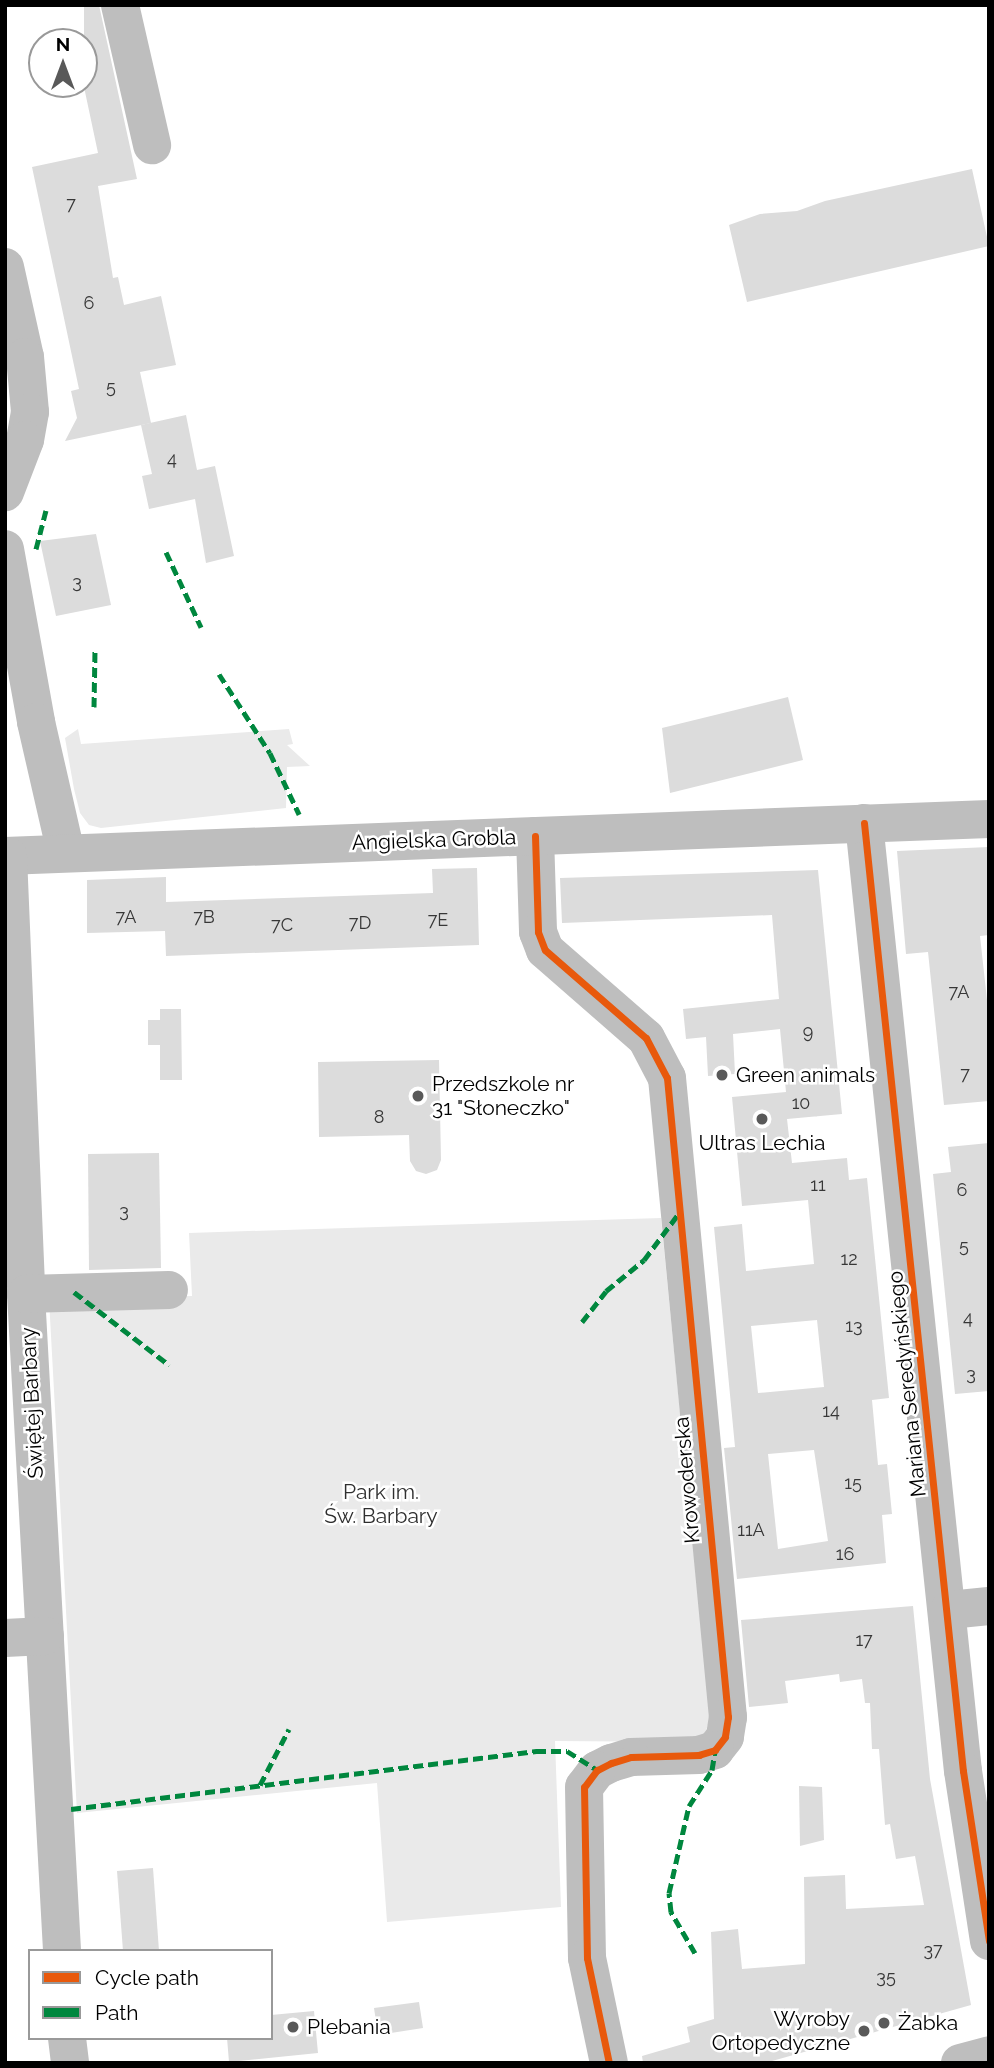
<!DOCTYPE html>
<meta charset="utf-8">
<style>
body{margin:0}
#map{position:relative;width:994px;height:2068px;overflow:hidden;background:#fff;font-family:Raleway,sans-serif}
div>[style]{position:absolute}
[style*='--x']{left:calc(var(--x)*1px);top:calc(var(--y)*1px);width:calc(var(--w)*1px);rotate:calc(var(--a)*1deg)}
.green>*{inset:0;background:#eaeaea}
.building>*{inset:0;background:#dcdcdc}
.minor>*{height:38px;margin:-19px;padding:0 19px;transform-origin:19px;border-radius:19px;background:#bebebe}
.quiet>*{height:5px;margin-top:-2.5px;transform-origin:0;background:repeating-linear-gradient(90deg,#00873e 0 10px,transparent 0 15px)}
.cycleway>*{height:7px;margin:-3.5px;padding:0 3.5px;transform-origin:3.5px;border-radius:3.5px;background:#e8590c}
.dots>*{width:19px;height:19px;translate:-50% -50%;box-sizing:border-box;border:4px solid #fff;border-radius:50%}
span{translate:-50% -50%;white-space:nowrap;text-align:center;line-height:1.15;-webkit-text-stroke:5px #fff;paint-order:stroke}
.number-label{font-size:18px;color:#373737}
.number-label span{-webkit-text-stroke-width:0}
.street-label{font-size:21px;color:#000}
.poi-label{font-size:21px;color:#000}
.left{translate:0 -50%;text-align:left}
.right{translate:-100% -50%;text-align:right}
.park-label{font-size:21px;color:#2f2f2f}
.frame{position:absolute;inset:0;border:7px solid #000;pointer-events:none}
.legend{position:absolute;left:28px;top:1949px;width:245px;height:91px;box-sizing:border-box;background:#fff;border:2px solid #999;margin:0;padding:9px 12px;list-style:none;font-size:21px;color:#000}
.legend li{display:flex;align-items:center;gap:14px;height:35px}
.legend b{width:35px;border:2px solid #999}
.north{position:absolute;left:28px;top:28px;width:70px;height:70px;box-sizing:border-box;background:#fff;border:2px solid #999;border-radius:50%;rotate:0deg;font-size:19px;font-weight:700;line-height:28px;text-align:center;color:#000}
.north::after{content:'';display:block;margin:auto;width:24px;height:32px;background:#595959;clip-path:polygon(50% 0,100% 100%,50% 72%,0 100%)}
</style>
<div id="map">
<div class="green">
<div style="clip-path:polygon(78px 729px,81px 744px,289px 729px,293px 744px,287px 745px,310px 766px,287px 767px,286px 808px,101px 828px,89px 825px,80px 813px,74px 789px,65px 738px)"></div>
<div style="clip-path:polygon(661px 1218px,710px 1719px,704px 1736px,689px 1742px,555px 1741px,561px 1907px,387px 1922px,377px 1783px,77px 1813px,49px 1299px,192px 1296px,189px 1233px)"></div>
</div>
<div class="building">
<div style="clip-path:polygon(84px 5px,99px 5px,137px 179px,98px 186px,113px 278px,118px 277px,124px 305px,161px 296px,176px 365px,140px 372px,151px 423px,65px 441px,77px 418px,71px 391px,79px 389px,32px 167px,98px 153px,84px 87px)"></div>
<div style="clip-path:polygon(972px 169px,989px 246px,747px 302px,729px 225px,760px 214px,797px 211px,825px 201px)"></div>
<div style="clip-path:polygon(186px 415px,197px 470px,215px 466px,234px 556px,206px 563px,195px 499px,149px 509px,142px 476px,152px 474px,141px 425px)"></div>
<div style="clip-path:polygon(96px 534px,111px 605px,56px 616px,40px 541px)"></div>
<div style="clip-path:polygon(788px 697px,803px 760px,670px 793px,662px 728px)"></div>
<div style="clip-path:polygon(989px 847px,989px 935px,980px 936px,989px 1018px,989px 1101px,944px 1105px,928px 952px,906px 954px,897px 851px)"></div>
<div style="clip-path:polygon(477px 868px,479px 945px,166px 956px,165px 931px,87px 933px,87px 880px,166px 877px,166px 902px,433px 893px,432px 869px)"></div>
<div style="clip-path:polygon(evenodd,818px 870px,842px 1114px,787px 1119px,792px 1163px,847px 1158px,849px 1180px,867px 1178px,889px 1398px,872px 1400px,878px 1465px,887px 1464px,892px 1514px,882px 1515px,886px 1563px,737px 1579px,724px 1448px,735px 1447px,714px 1227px,742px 1224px,746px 1271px,814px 1264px,808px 1200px,742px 1206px,732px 1097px,786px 1092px,780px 1029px,733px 1034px,735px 1074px,708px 1076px,706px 1037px,686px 1039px,683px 1009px,779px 999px,772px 915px,562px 923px,560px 878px,818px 870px,817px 1320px,824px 1387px,758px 1393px,751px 1326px,817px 1320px,818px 870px,814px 1450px,828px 1541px,778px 1549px,768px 1454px,814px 1450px)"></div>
<div style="clip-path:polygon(160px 1009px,181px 1009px,182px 1080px,160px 1080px,160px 1045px,148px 1045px,148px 1020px,160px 1020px)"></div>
<div style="clip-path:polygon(439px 1060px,441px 1160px,437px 1170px,426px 1174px,416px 1171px,410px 1161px,409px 1135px,319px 1137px,318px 1062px)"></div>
<div style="clip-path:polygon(989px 1143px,989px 1391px,955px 1394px,933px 1174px,951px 1172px,948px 1147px)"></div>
<div style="clip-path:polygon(159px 1153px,161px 1268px,89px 1270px,88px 1154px)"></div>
<div style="clip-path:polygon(913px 1606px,930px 1779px,971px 2005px,765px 2063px,643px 2063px,642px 2056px,690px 2042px,687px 2027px,714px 2019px,711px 1932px,738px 1929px,742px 1969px,805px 1964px,804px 1877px,845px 1875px,846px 1909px,924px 1905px,915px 1856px,896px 1859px,890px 1824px,885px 1825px,879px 1749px,872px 1749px,870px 1703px,865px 1703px,862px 1679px,840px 1682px,839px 1674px,785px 1681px,788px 1703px,749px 1707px,741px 1620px)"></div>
<div style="clip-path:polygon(799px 1786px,822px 1787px,824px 1840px,800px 1846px)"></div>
<div style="clip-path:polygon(153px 1868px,159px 1951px,123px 1951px,117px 1871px)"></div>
<div style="clip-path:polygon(419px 2002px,423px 2028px,378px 2035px,374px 2008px)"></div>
<div style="clip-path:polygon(314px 2011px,318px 2053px,229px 2062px,227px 2038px,271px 2038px,271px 2015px)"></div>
</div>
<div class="minor">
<div style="--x:120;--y:5;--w:144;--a:77.1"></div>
<div style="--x:5;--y:267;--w:92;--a:77.5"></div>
<div style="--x:25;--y:357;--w:55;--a:84.8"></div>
<div style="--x:30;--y:412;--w:28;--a:100"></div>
<div style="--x:25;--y:440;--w:56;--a:111"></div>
<div style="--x:5;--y:549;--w:176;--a:79.8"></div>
<div style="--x:36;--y:722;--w:134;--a:77.1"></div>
<div style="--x:864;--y:823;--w:953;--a:84.04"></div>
<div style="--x:963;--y:1771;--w:172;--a:81.3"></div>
<div style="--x:535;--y:836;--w:96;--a:88.2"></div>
<div style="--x:538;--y:932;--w:19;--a:69"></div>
<div style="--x:545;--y:950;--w:134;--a:41.1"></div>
<div style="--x:646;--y:1038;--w:45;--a:62.3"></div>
<div style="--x:667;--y:1078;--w:642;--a:84.55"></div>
<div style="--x:728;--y:1717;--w:20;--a:99"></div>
<div style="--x:725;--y:1737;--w:16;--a:128"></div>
<div style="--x:715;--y:1750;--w:17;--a:163"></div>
<div style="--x:699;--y:1755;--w:68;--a:178.3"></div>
<div style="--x:631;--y:1757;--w:21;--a:163"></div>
<div style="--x:611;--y:1763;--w:16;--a:153"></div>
<div style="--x:597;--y:1770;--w:21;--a:127"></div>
<div style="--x:584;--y:1787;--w:171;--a:89"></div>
<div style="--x:587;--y:1958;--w:107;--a:78.2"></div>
<div style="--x:5;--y:856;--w:985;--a:-2.15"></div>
<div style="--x:8;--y:856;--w:438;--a:87.6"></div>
<div style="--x:26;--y:1294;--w:658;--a:86.86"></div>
<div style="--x:26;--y:1294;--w:143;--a:-1.6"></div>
<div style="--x:949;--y:1610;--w:40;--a:-5.7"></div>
<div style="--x:5;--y:1638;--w:40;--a:-2.9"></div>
<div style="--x:67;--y:2038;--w:25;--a:83"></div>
<div style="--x:960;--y:2063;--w:30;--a:-15"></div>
</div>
<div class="quiet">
<div style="--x:36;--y:549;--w:40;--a:-75.6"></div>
<div style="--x:166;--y:552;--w:83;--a:65"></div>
<div style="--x:219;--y:674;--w:94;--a:57.2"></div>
<div style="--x:270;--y:753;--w:68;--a:64.6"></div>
<div style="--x:94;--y:707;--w:56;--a:-89"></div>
<div style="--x:74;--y:1292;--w:120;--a:37.5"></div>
<div style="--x:582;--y:1322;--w:39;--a:-52"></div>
<div style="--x:606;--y:1291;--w:49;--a:-39.2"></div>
<div style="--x:644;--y:1260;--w:59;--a:-53.3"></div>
<div style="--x:260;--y:1785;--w:63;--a:-62.6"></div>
<div style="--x:71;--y:1809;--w:469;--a:-7.1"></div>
<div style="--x:536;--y:1751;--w:31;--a:0"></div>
<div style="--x:567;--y:1751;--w:36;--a:32"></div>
<div style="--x:695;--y:1953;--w:48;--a:-120.3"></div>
<div style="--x:671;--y:1912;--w:19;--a:-96"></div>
<div style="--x:669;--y:1893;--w:89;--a:-77.1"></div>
<div style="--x:689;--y:1806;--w:43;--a:-57.4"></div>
<div style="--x:712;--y:1770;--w:20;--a:-81"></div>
</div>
<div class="cycleway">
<div style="--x:864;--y:823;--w:953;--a:84.04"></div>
<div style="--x:963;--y:1771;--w:172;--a:81.3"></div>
<div style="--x:535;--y:836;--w:96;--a:88.2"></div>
<div style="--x:538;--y:932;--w:19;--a:69"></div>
<div style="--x:545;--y:950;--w:134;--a:41.1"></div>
<div style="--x:646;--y:1038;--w:45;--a:62.3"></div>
<div style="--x:667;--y:1078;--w:642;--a:84.55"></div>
<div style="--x:728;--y:1717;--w:20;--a:99"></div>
<div style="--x:725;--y:1737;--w:16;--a:128"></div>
<div style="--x:715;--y:1750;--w:17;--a:163"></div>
<div style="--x:699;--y:1755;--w:68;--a:178.3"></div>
<div style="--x:631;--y:1757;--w:21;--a:163"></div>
<div style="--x:611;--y:1763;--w:16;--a:153"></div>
<div style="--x:597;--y:1770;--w:21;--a:127"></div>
<div style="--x:584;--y:1787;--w:171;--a:89"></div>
<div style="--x:587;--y:1958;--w:107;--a:78.2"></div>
</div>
<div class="dots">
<div style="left:722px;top:1075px;background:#595959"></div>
<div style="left:418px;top:1096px;background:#595959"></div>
<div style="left:762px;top:1119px;background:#595959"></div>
<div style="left:884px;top:2023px;background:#595959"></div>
<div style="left:293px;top:2027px;background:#595959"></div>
<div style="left:864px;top:2031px;background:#595959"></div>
</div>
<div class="number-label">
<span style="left:71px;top:204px">7</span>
<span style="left:89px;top:303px">6</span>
<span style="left:111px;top:387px">5</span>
<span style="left:172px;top:459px">4</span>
<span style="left:77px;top:582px">3</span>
<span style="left:126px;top:917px">7A</span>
<span style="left:204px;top:917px">7B</span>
<span style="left:438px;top:920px">7E</span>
<span style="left:360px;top:923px">7D</span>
<span style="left:282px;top:925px">7C</span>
<span style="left:959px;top:992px">7A</span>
<span style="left:808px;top:1032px">9</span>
<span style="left:965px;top:1074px">7</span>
<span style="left:801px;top:1103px">10</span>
<span style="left:379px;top:1117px">8</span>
<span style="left:818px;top:1185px">11</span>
<span style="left:962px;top:1190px">6</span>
<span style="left:124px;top:1211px">3</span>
<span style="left:964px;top:1246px">5</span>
<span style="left:849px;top:1259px">12</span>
<span style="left:968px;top:1318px">4</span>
<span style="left:854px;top:1326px">13</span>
<span style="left:971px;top:1374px">3</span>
<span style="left:831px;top:1411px">14</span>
<span style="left:853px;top:1483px">15</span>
<span style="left:751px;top:1530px">11A</span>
<span style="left:845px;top:1554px">16</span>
<span style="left:864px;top:1640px">17</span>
<span style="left:933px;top:1950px">37</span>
<span style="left:886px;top:1977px">35</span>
</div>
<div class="street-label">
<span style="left:434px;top:840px;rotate:-2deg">Angielska Grobla</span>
<span style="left:907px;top:1384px;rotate:-96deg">Mariana Seredyńskiego</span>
<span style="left:32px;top:1403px;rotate:-93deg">Świętej Barbary</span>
<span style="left:687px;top:1480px;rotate:-95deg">Krowoderska</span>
</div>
<div class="poi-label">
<span class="left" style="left:736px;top:1075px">Green animals</span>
<span class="left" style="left:432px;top:1096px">Przedszkole nr<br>31 "Słoneczko"</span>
<span style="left:762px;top:1143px">Ultras Lechia</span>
<span class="right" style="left:850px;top:2031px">Wyroby<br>Ortopedyczne</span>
<span class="left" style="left:898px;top:2023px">Żabka</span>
<span class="left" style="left:307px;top:2027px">Plebania</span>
</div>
<div class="park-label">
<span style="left:381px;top:1504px">Park im.<br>Św. Barbary</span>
</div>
<div class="frame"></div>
<ul class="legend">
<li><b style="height:9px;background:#e8590c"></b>Cycle path</li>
<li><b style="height:9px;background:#00873e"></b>Path</li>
</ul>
<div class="north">N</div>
</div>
